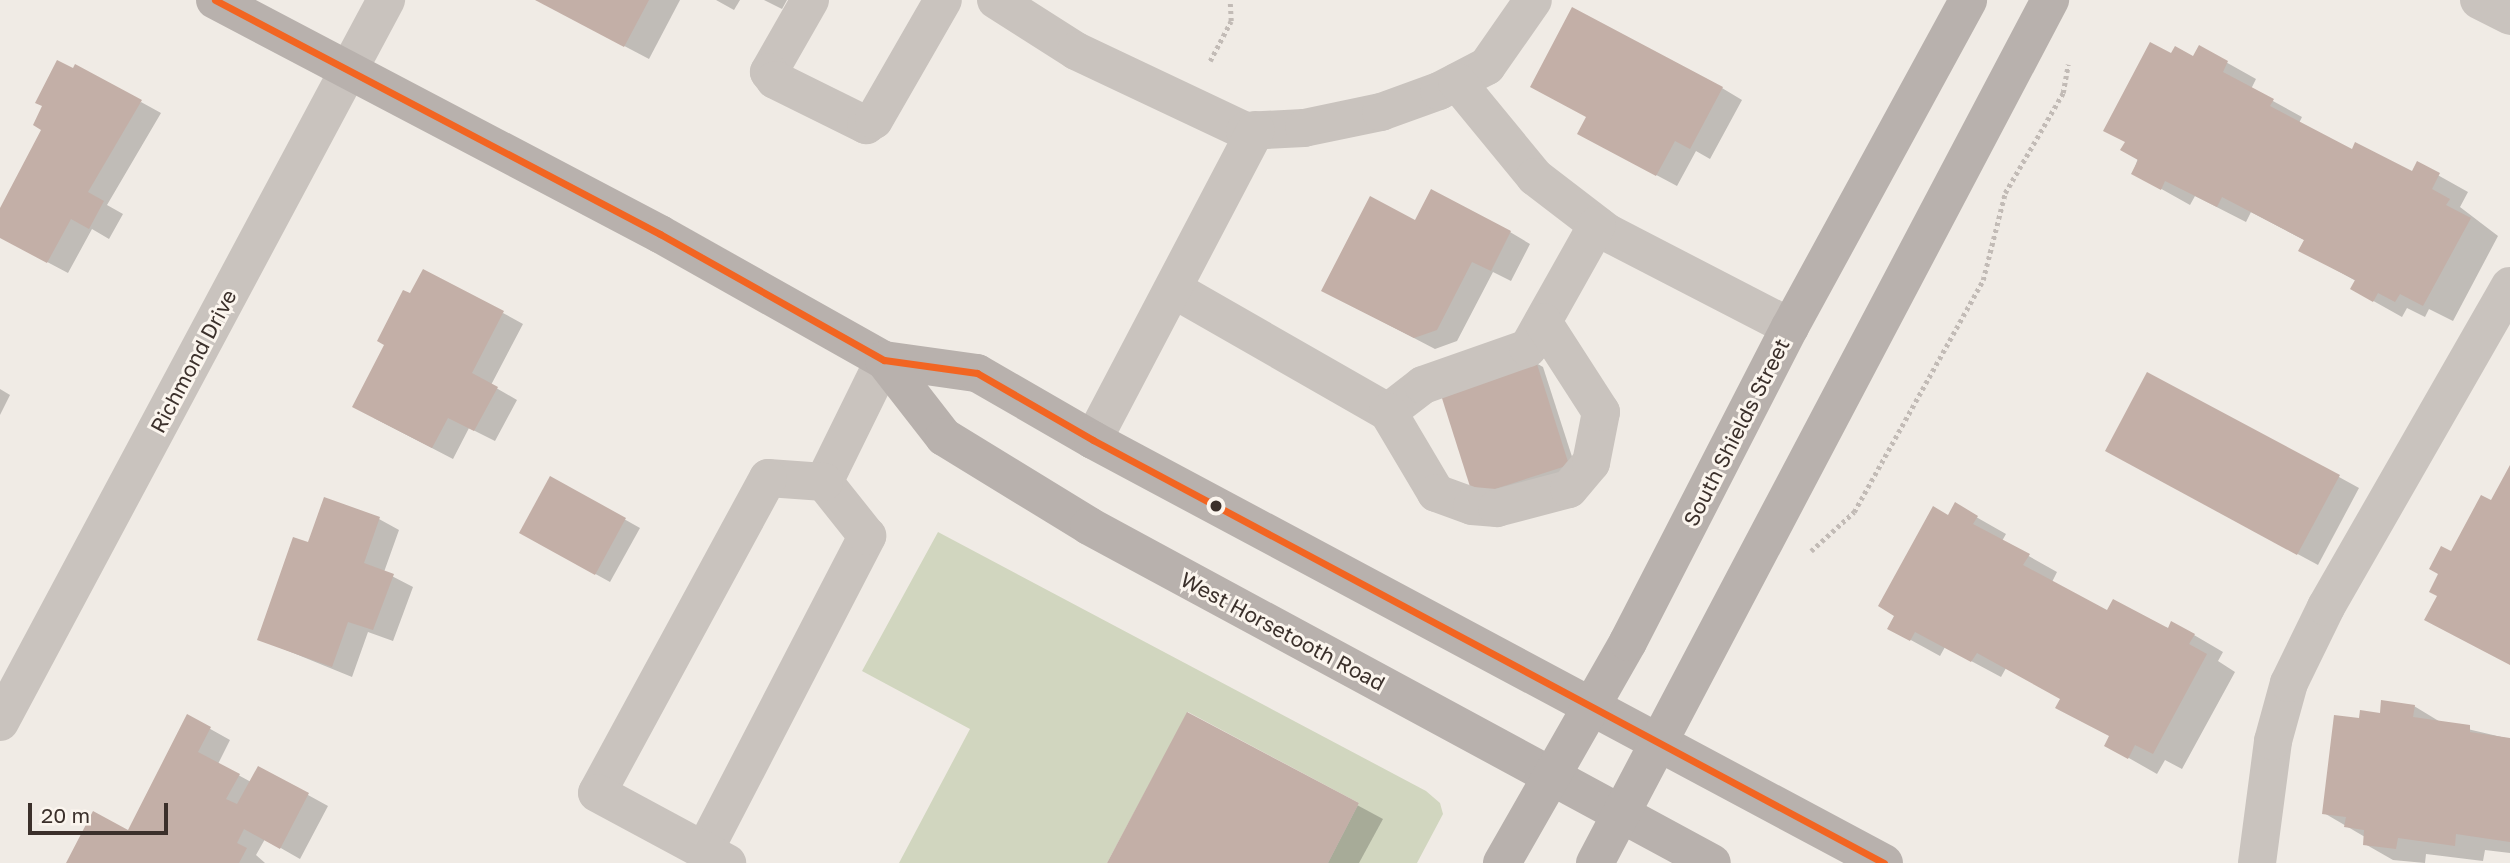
<!DOCTYPE html>
<style>
body{margin:0}
#map{position:relative;width:2510px;height:863px;overflow:hidden;background:#f0ebe5;font-family:"Golos Text",sans-serif}
div>[style]{position:absolute}
[style*='--x']{left:calc(var(--x)*1px);top:calc(var(--y)*1px);width:calc(var(--w)*1px);rotate:calc(var(--a)*1deg)}
.green>*{inset:0;background:#d1d6bf}
.shadow>*{inset:0;background:#0003}
.building>*{inset:0;background:#c3afa7}
.path>*{height:4.5px;margin-top:-2.25px;transform-origin:0;background:repeating-linear-gradient(90deg,#c2bbb6 0 3.5px,transparent 0 7px)}
.minor>*{height:38px;margin:-19px;padding:0 19px;transform-origin:19px;border-radius:19px;background:#c9c3be}
.major>*{height:38px;margin:-19px;padding:0 19px;transform-origin:19px;border-radius:19px;background:#b8b1ad}
.bus-1>*{height:7px;margin:-3.5px;padding:0 3.5px;transform-origin:3.5px;border-radius:3.5px;background:#f26522}
.dots>*{width:19px;height:19px;translate:-50% -50%;box-sizing:border-box;border:4px solid #fbf5ee;border-radius:50%}
span{translate:-50% -50%;white-space:nowrap;text-align:center;line-height:1.15;-webkit-text-stroke:6px #fbf5ee;paint-order:stroke}
.street-label{font-size:21px;color:#3b302b}
.scale{position:absolute;left:28px;top:803px;width:140px;height:32px;box-sizing:border-box;border:4px solid #3b302b;border-top:0;padding-left:9px;font-size:21px;line-height:24px;white-space:nowrap;color:#3b302b;-webkit-text-stroke:5px #fbf5ee;paint-order:stroke}
</style>
<div id="map">
<div class="green">
<div style="clip-path:polygon(938px 532px,1426px 791px,1440px 803px,1443px 814px,1417px 863px,1328px 863px,1359px 803px,1188px 712px,1107px 863px,899px 863px,970px 729px,862px 671px)"></div>
</div>
<div class="shadow">
<div style="clip-path:polygon(537px 0,680px 0,649px 59px)"></div>
<div style="clip-path:polygon(716px 0,740px 0,734px 10px)"></div>
<div style="clip-path:polygon(764px 0,787px 0,782px 9px)"></div>
<div style="clip-path:polygon(2199px 47px,2256px 79px,2251px 89px,2302px 117px,2299px 123px,2352px 152px,2412px 174px,2418px 164px,2468px 192px,2460px 207px,2498px 236px,2453px 321px,2429px 309px,2425px 317px,2407px 308px,2402px 317px,2352px 289px,2356px 281px,2329px 266px,2306px 241px,2251px 212px,2246px 222px,2195px 196px,2190px 205px,2133px 173px,2172px 56px,2193px 58px)"></div>
<div style="clip-path:polygon(1722px 88px,1742px 100px,1710px 159px,1696px 151px,1677px 186px,1600px 145px,1588px 117px)"></div>
<div style="clip-path:polygon(141px 102px,161px 113px,107px 205px,123px 214px,109px 239px,92px 229px,68px 273px,0 237px,0 212px)"></div>
<div style="clip-path:polygon(1415px 222px,1510px 232px,1530px 244px,1511px 281px,1493px 272px,1457px 341px,1435px 349px,1343px 301px)"></div>
<div style="clip-path:polygon(503px 313px,523px 324px,491px 385px,517px 400px,495px 441px,469px 428px,453px 459px,374px 418px)"></div>
<div style="clip-path:polygon(1536px 363px,1543px 367px,1576px 469px,1481px 499px)"></div>
<div style="clip-path:polygon(0 389px,10px 395px,0 415px)"></div>
<div style="clip-path:polygon(2127px 462px,2339px 477px,2359px 488px,2318px 565px)"></div>
<div style="clip-path:polygon(551px 478px,640px 528px,610px 582px,521px 533px)"></div>
<div style="clip-path:polygon(1955px 505px,2006px 534px,2002px 541px,2057px 572px,2052px 582px,2108px 612px,2194px 635px,2223px 652px,2218px 661px,2235px 672px,2182px 769px,2165px 760px,2157px 774px,2106px 745px,2111px 736px,2062px 699px,2006px 668px,2001px 677px,1945px 647px,1940px 656px,1889px 628px)"></div>
<div style="clip-path:polygon(379px 519px,399px 530px,384px 572px,413px 587px,393px 641px,368px 632px,352px 677px,259px 639px,309px 544px)"></div>
<div style="clip-path:polygon(2414px 706px,2442px 723px,2510px 739px,2510px 853px,2485px 850px,2483px 861px,2426px 854px,2425px 863px,2393px 860px,2365px 844px,2365px 837px,2324px 813px,2360px 720px)"></div>
<div style="clip-path:polygon(1188px 714px,1383px 819px,1359px 863px,1109px 863px)"></div>
<div style="clip-path:polygon(187px 716px,230px 740px,218px 764px,251px 782px,259px 768px,328px 806px,300px 859px,265px 839px,256px 855px,265px 863px,68px 863px,129px 832px)"></div>
</div>
<div class="building">
<div style="clip-path:polygon(535px 0,649px 0,624px 47px)"></div>
<div style="clip-path:polygon(1572px 7px,1723px 87px,1690px 149px,1675px 141px,1656px 176px,1577px 134px,1586px 117px,1530px 87px)"></div>
<div style="clip-path:polygon(2150px 42px,2171px 53px,2175px 46px,2193px 56px,2199px 45px,2228px 61px,2223px 72px,2274px 99px,2270px 106px,2352px 149px,2355px 142px,2412px 171px,2417px 161px,2440px 173px,2432px 189px,2450px 199px,2446px 205px,2471px 218px,2423px 306px,2400px 294px,2395px 302px,2378px 293px,2373px 302px,2350px 289px,2355px 280px,2298px 251px,2304px 240px,2222px 197px,2217px 207px,2165px 181px,2161px 190px,2131px 174px,2138px 160px,2120px 150px,2125px 142px,2103px 131px)"></div>
<div style="clip-path:polygon(57px 60px,73px 68px,75px 64px,142px 100px,88px 192px,104px 201px,89px 229px,71px 219px,47px 263px,0 238px,0 208px,41px 130px,33px 125px,42px 106px,35px 103px)"></div>
<div style="clip-path:polygon(1431px 189px,1511px 231px,1491px 271px,1472px 262px,1437px 330px,1414px 338px,1321px 291px,1370px 196px,1415px 220px)"></div>
<div style="clip-path:polygon(423px 269px,504px 311px,472px 373px,498px 387px,474px 431px,448px 418px,432px 448px,352px 407px,384px 345px,377px 341px,403px 290px,410px 293px)"></div>
<div style="clip-path:polygon(1536px 361px,1569px 465px,1473px 496px,1440px 392px)"></div>
<div style="clip-path:polygon(2147px 372px,2340px 475px,2297px 555px,2105px 451px)"></div>
<div style="clip-path:polygon(2510px 465px,2510px 665px,2424px 620px,2437px 596px,2429px 592px,2438px 574px,2429px 569px,2441px 546px,2451px 551px,2481px 495px,2491px 500px)"></div>
<div style="clip-path:polygon(550px 476px,626px 518px,595px 575px,519px 533px)"></div>
<div style="clip-path:polygon(324px 497px,380px 517px,364px 563px,394px 574px,373px 630px,348px 622px,332px 667px,257px 640px,293px 537px,308px 542px)"></div>
<div style="clip-path:polygon(1955px 502px,1978px 516px,1973px 524px,2030px 554px,2023px 565px,2107px 610px,2113px 599px,2168px 628px,2171px 621px,2195px 634px,2189px 644px,2207px 654px,2153px 754px,2135px 745px,2128px 759px,2104px 746px,2109px 736px,2055px 708px,2060px 699px,1977px 653px,1971px 662px,1915px 632px,1910px 641px,1887px 629px,1894px 616px,1878px 606px,1933px 506px,1948px 515px)"></div>
<div style="clip-path:polygon(2381px 700px,2415px 705px,2413px 717px,2470px 725px,2470px 732px,2510px 738px,2510px 842px,2456px 834px,2455px 846px,2398px 838px,2396px 849px,2363px 845px,2364px 830px,2344px 827px,2346px 817px,2322px 814px,2334px 715px,2359px 718px,2360px 710px,2380px 713px)"></div>
<div style="clip-path:polygon(1187px 712px,1359px 803px,1328px 863px,1107px 863px)"></div>
<div style="clip-path:polygon(187px 714px,211px 727px,198px 752px,240px 774px,226px 799px,237px 804px,258px 766px,309px 793px,280px 849px,244px 829px,237px 843px,247px 848px,239px 863px,66px 863px,93px 811px,128px 830px)"></div>
</div>
<div class="path">
<div style="--x:1210;--y:61;--w:45;--a:-62.3"></div>
<div style="--x:1231;--y:21;--w:21;--a:-93"></div>
<div style="--x:1811;--y:551;--w:58;--a:-42.2"></div>
<div style="--x:1854;--y:512;--w:265;--a:-60.9"></div>
<div style="--x:1983;--y:280;--w:90;--a:-75.8"></div>
<div style="--x:2005;--y:193;--w:116;--a:-59.9"></div>
<div style="--x:2063;--y:93;--w:29;--a:-80"></div>
</div>
<div class="minor">
<div style="--x:810;--y:0;--w:83;--a:119.7"></div>
<div style="--x:769;--y:72;--w:10;--a:53"></div>
<div style="--x:775;--y:80;--w:102;--a:26.3"></div>
<div style="--x:866;--y:125;--w:9;--a:-32"></div>
<div style="--x:874;--y:120;--w:138;--a:-60.1"></div>
<div style="--x:996;--y:0;--w:95;--a:32.5"></div>
<div style="--x:1076;--y:51;--w:187;--a:25.3"></div>
<div style="--x:1245;--y:131;--w:59;--a:-2.9"></div>
<div style="--x:1304;--y:128;--w:79;--a:-11.7"></div>
<div style="--x:1381;--y:112;--w:62;--a:-19.9"></div>
<div style="--x:1439;--y:91;--w:54;--a:-27.5"></div>
<div style="--x:1487;--y:66;--w:80;--a:-55.1"></div>
<div style="--x:2479;--y:0;--w:35;--a:27"></div>
<div style="--x:1457;--y:82;--w:123;--a:50.6"></div>
<div style="--x:1535;--y:177;--w:92;--a:37.5"></div>
<div style="--x:1608;--y:233;--w:205;--a:27.3"></div>
<div style="--x:1173;--y:289;--w:248;--a:29.8"></div>
<div style="--x:1388;--y:412;--w:44;--a:-37.6"></div>
<div style="--x:1423;--y:385;--w:111;--a:-19.4"></div>
<div style="--x:1528;--y:348;--w:141;--a:-60.7"></div>
<div style="--x:1388;--y:412;--w:94;--a:59.3"></div>
<div style="--x:1436;--y:493;--w:38;--a:20"></div>
<div style="--x:1472;--y:506;--w:25;--a:5"></div>
<div style="--x:1497;--y:508;--w:74;--a:-14.8"></div>
<div style="--x:1569;--y:489;--w:34;--a:-50"></div>
<div style="--x:1591;--y:463;--w:52;--a:-78.9"></div>
<div style="--x:1601;--y:412;--w:107;--a:-122.8"></div>
<div style="--x:1093;--y:440;--w:350;--a:-62.3"></div>
<div style="--x:824;--y:482;--w:136;--a:-63.8"></div>
<div style="--x:0;--y:722;--w:819;--a:-61.87"></div>
<div style="--x:704;--y:851;--w:355;--a:-62.6"></div>
<div style="--x:867;--y:536;--w:69;--a:-128.5"></div>
<div style="--x:824;--y:482;--w:56;--a:-175.9"></div>
<div style="--x:768;--y:478;--w:358;--a:118.5"></div>
<div style="--x:597;--y:793;--w:148;--a:28.3"></div>
<div style="--x:2257;--y:863;--w:123;--a:-82.5"></div>
<div style="--x:2273;--y:741;--w:60;--a:-74.6"></div>
<div style="--x:2289;--y:683;--w:85;--a:-64"></div>
<div style="--x:2326;--y:607;--w:370;--a:-60.2"></div>
</div>
<div class="major">
<div style="--x:215;--y:0;--w:503;--a:27.74"></div>
<div style="--x:660;--y:234;--w:257;--a:29.4"></div>
<div style="--x:884;--y:360;--w:94;--a:8"></div>
<div style="--x:977;--y:373;--w:134;--a:30"></div>
<div style="--x:1093;--y:440;--w:897;--a:28.14"></div>
<div style="--x:884;--y:360;--w:98;--a:52.1"></div>
<div style="--x:944;--y:437;--w:170;--a:31.5"></div>
<div style="--x:1089;--y:526;--w:708;--a:28.41"></div>
<div style="--x:1502;--y:863;--w:254;--a:-60.3"></div>
<div style="--x:1628;--y:642;--w:354;--a:-62.8"></div>
<div style="--x:1790;--y:327;--w:372;--a:-61.4"></div>
<div style="--x:1595;--y:863;--w:976;--a:-62.2"></div>
</div>
<div class="bus-1">
<div style="--x:215;--y:0;--w:503;--a:27.74"></div>
<div style="--x:660;--y:234;--w:257;--a:29.4"></div>
<div style="--x:884;--y:360;--w:94;--a:8"></div>
<div style="--x:977;--y:373;--w:134;--a:30"></div>
<div style="--x:1093;--y:440;--w:897;--a:28.14"></div>
</div>
<div class="dots">
<div style="left:1216px;top:506px;background:#3b302b"></div>
</div>
<div class="street-label">
<span style="left:193px;top:361px;rotate:-62deg">Richmond Drive</span>
<span style="left:1736px;top:432px;rotate:-63deg">South Shields Street</span>
<span style="left:1283px;top:631px;rotate:28deg">West Horsetooth Road</span>
</div>
<div class="scale">20 m</div>
</div>
